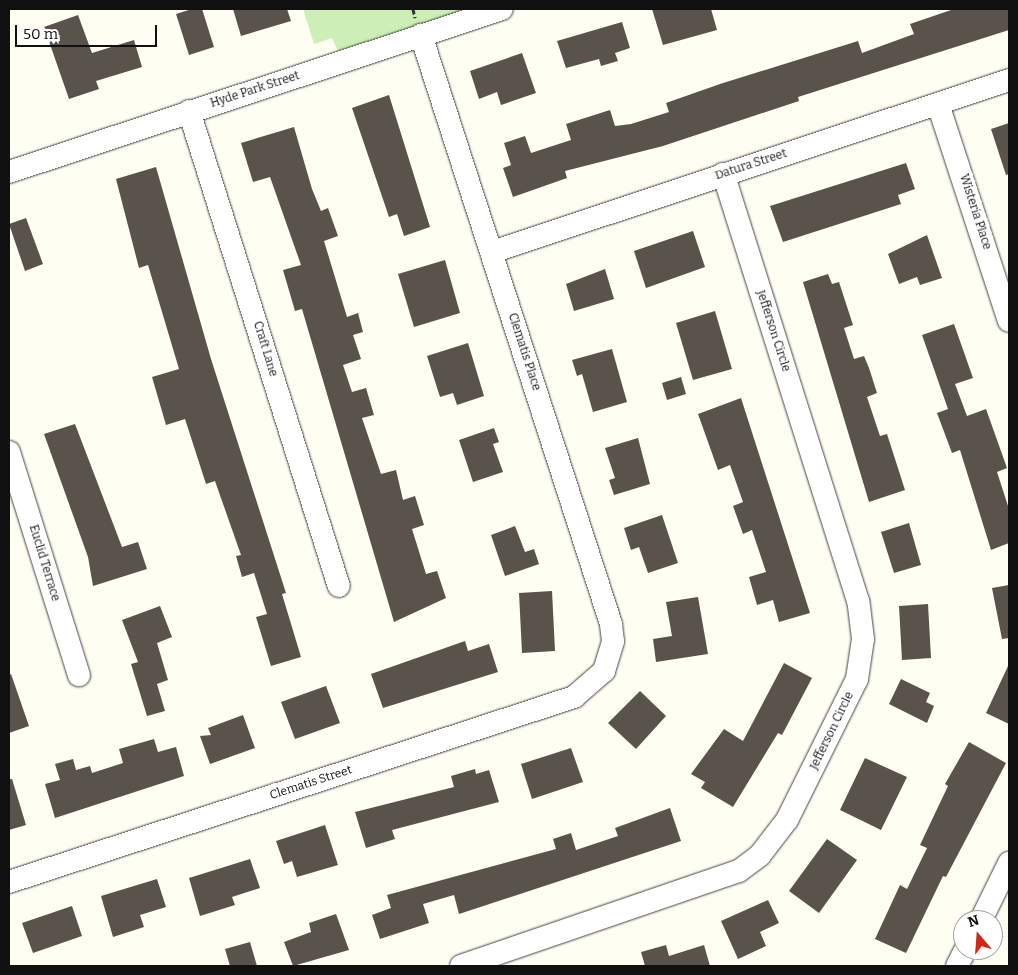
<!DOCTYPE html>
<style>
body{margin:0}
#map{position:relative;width:1018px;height:975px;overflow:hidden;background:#fffef3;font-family:Bitter,serif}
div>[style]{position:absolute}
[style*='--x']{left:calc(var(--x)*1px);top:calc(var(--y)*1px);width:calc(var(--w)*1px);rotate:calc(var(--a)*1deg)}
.green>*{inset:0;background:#cdefb7}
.building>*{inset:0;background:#5a534b}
.path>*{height:3px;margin-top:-1.5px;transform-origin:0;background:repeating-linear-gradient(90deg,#323232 0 5px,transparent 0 7.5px)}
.roads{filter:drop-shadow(0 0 1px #434343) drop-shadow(0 0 1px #434343)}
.street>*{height:22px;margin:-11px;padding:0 11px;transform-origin:11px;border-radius:11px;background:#fff}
span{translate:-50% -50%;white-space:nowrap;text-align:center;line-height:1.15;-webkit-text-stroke:5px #fff;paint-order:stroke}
.street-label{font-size:12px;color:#101010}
.frame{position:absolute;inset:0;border:10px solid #101010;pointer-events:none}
.north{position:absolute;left:953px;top:910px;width:50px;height:50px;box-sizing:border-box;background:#fff;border:1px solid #9f9f9f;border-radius:50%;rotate:342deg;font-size:14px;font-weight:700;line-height:20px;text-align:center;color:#101010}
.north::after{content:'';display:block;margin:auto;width:18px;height:22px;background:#d12717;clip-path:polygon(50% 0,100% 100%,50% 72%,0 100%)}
.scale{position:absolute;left:15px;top:25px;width:142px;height:22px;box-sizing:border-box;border:2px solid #101010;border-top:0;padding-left:6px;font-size:15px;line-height:18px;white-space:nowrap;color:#101010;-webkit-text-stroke:4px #fff;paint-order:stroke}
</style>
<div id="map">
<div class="green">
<div style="clip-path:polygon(303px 9px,467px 9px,338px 51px,332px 38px,314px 44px)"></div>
</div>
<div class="building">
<div style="clip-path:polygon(192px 9px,202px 9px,214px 47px,189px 55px,176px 14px)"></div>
<div style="clip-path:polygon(233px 9px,287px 9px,291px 21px,241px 36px)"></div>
<div style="clip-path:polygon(652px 9px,711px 9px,717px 30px,663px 45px)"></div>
<div style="clip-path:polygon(954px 9px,1009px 9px,1009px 30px,798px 97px,799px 101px,663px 146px,565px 171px,567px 178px,513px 197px,503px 168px,511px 165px,504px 143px,525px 136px,531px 153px,571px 140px,566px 124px,610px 110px,615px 126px,631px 124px,669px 112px,666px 103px,720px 84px,858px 41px,862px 53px,914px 34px,910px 24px)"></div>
<div style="clip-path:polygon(78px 15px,92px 53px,134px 40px,142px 67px,96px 81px,99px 89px,69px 99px,44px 27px)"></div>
<div style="clip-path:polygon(622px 22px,630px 48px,615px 53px,618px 61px,601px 66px,599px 59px,566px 68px,557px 41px)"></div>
<div style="clip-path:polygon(522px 53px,536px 93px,501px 105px,497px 92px,479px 99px,470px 71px)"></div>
<div style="clip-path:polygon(389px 95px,430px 227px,404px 236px,397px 214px,389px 217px,352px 108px)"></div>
<div style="clip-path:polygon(1009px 123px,1009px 174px,1006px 175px,991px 129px)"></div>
<div style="clip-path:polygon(294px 127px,312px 189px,321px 211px,328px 208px,338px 236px,324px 241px,347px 317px,358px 313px,363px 332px,353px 335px,361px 359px,343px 365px,352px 392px,366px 388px,374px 415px,362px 418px,381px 474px,396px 470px,403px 500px,415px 496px,424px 525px,412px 529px,426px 574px,437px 571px,446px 598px,394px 622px,302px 309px,295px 311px,283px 270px,301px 265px,270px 177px,253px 182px,241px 143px)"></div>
<div style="clip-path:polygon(906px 163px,915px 189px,898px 195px,901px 204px,783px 242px,770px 206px)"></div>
<div style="clip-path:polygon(156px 167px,211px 359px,286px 593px,282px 594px,301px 657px,271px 666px,256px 617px,267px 614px,254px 573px,242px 577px,236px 556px,241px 555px,215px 481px,206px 484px,185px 419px,166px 425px,152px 377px,179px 369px,148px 265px,139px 268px,116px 179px)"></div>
<div style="clip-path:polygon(26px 218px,43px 264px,25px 271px,9px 224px)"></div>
<div style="clip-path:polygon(693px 231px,705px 267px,646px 288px,634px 251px)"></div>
<div style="clip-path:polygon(927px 235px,942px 278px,920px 285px,917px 277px,899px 284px,888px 254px)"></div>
<div style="clip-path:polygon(445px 260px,460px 313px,414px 327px,398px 274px)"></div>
<div style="clip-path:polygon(605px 269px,614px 299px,574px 311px,566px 284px)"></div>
<div style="clip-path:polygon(828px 274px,832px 284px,839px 282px,853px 325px,844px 328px,854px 359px,864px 356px,869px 368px,877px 393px,867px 397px,880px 436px,887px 434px,905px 490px,869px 502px,803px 282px)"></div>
<div style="clip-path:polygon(715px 311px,732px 369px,693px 380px,676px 323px)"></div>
<div style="clip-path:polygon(954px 324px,973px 378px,955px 384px,967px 416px,986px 409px,1007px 468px,997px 472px,1009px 509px,1009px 543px,991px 550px,960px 450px,952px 453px,937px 413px,948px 409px,922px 335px)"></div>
<div style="clip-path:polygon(468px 343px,484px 396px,457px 405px,453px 393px,440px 397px,427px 356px)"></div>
<div style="clip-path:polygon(612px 349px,627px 402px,593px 412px,582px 374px,577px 376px,572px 360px)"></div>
<div style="clip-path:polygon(681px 377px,686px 394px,667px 400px,662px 383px)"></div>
<div style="clip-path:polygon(741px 398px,810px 613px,779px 622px,773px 600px,757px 605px,749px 577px,766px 572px,752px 530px,743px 534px,733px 506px,743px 502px,730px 465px,718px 470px,698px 414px)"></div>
<div style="clip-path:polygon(75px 424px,122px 547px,138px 542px,147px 569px,93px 586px,88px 557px,44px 434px)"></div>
<div style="clip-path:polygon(494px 428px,499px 442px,493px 444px,503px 472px,473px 482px,459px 440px)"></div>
<div style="clip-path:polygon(638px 438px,650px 484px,614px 495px,609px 480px,615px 478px,605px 448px)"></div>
<div style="clip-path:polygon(662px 515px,678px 563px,648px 573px,639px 547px,631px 550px,624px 528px)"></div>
<div style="clip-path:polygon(909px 523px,921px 565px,894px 573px,881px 532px)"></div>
<div style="clip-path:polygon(515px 526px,525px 552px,534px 549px,539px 564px,505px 576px,491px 535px)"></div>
<div style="clip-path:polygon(1009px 585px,1009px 638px,1002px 639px,992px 588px)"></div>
<div style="clip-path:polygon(552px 591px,555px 651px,522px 653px,519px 593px)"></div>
<div style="clip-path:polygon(698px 597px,708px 654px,656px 662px,653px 639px,672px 636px,666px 602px)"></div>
<div style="clip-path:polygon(928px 604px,931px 658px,902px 660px,899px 606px)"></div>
<div style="clip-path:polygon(160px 606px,172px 637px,157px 643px,168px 680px,157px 684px,165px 711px,147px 716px,131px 664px,138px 662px,122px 620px)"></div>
<div style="clip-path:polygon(465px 641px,468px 651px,489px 644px,498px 672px,383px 708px,371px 674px)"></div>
<div style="clip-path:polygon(784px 663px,812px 678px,782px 735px,778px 733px,733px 807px,701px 788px,705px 782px,691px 774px,724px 729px,743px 741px)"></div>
<div style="clip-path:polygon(1009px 664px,1009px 724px,986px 713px)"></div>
<div style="clip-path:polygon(11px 674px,29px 726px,9px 733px,9px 675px)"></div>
<div style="clip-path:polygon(901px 679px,930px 693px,926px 702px,934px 706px,927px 723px,889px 704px)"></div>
<div style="clip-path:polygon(326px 686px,340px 723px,295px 739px,281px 702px)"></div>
<div style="clip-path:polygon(640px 691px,666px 716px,636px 749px,608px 723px)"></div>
<div style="clip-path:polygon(243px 715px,255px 748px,210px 764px,200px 736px,211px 735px,208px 728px)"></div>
<div style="clip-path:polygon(154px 739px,158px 752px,176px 747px,184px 776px,55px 818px,45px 784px,60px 780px,55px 764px,73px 759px,76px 770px,90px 766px,92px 773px,123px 763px,119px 749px)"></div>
<div style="clip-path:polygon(969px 742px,1006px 763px,946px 877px,943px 876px,906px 953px,875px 939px,900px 885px,907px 889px,927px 848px,920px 845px,948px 786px,945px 784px)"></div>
<div style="clip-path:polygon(571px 748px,583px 782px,532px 799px,521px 764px)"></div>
<div style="clip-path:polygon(865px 758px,907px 777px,881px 830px,840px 810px)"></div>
<div style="clip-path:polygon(475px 769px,476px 774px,489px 770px,499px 802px,392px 830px,395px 839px,366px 848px,355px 812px,454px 787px,451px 776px)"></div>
<div style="clip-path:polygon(9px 779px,12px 779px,26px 825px,9px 830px)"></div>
<div style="clip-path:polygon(670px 808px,681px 841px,459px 914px,454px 895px,423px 904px,429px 923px,380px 939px,372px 915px,391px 908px,387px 895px,556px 849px,553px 839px,571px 833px,576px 850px,618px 836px,615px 828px)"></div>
<div style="clip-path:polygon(325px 825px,338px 865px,297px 877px,292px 861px,284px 864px,276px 841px)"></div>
<div style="clip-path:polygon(827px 839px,857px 860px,819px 913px,789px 891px)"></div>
<div style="clip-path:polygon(250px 859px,260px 888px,232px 897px,235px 905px,200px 916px,189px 878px)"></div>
<div style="clip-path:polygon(157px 879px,166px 907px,140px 915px,144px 927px,113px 937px,101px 896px)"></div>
<div style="clip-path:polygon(768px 900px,779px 923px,760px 932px,766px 946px,738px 959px,721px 921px)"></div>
<div style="clip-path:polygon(72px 906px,82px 936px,33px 953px,22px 923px)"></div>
<div style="clip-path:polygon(336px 914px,349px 950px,293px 966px,284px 942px,311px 932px,309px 923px)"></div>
<div style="clip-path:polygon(250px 942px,257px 966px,230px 966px,225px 949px)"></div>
<div style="clip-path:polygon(666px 945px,669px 956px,704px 945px,710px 966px,645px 966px,641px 952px)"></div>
</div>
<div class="path">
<div style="--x:413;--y:9;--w:9;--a:77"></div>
</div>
<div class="roads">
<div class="street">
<div style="--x:938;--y:104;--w:228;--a:71.9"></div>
<div style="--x:189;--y:111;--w:498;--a:72.5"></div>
<div style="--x:9;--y:172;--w:519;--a:-18.3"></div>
<div style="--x:492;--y:252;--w:545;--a:-18.4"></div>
<div style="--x:9;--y:452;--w:234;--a:72.6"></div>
<div style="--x:9;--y:882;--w:595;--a:-18.13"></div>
<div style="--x:574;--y:697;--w:40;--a:-41"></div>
<div style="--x:604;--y:671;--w:31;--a:-73"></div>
<div style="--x:613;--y:641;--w:17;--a:-97"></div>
<div style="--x:611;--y:624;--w:619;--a:-107.88"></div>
<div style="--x:981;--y:920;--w:64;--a:-63.8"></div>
<div style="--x:461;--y:966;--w:294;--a:-18.9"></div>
<div style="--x:739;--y:871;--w:26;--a:-37"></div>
<div style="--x:760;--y:855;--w:44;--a:-52.4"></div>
<div style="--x:787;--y:820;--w:157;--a:-63.6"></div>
<div style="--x:857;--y:679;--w:40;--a:-81.5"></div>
<div style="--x:863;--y:639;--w:38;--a:-97"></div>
<div style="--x:858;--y:601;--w:448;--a:-107.5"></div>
<div style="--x:957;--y:966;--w:18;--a:-63"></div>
</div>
</div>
<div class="street-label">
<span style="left:255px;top:90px;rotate:-18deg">Hyde Park Street</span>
<span style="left:751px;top:165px;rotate:-18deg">Datura Street</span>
<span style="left:975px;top:212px;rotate:72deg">Wisteria Place</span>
<span style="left:773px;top:331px;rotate:72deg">Jefferson Circle</span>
<span style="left:265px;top:349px;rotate:73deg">Craft Lane</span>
<span style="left:524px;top:352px;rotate:72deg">Clematis Place</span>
<span style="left:44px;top:563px;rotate:73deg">Euclid Terrace</span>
<span style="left:832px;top:731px;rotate:-64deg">Jefferson Circle</span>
<span style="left:311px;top:783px;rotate:-18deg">Clematis Street</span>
</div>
<div class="frame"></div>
<div class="north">N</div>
<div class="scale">50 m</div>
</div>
